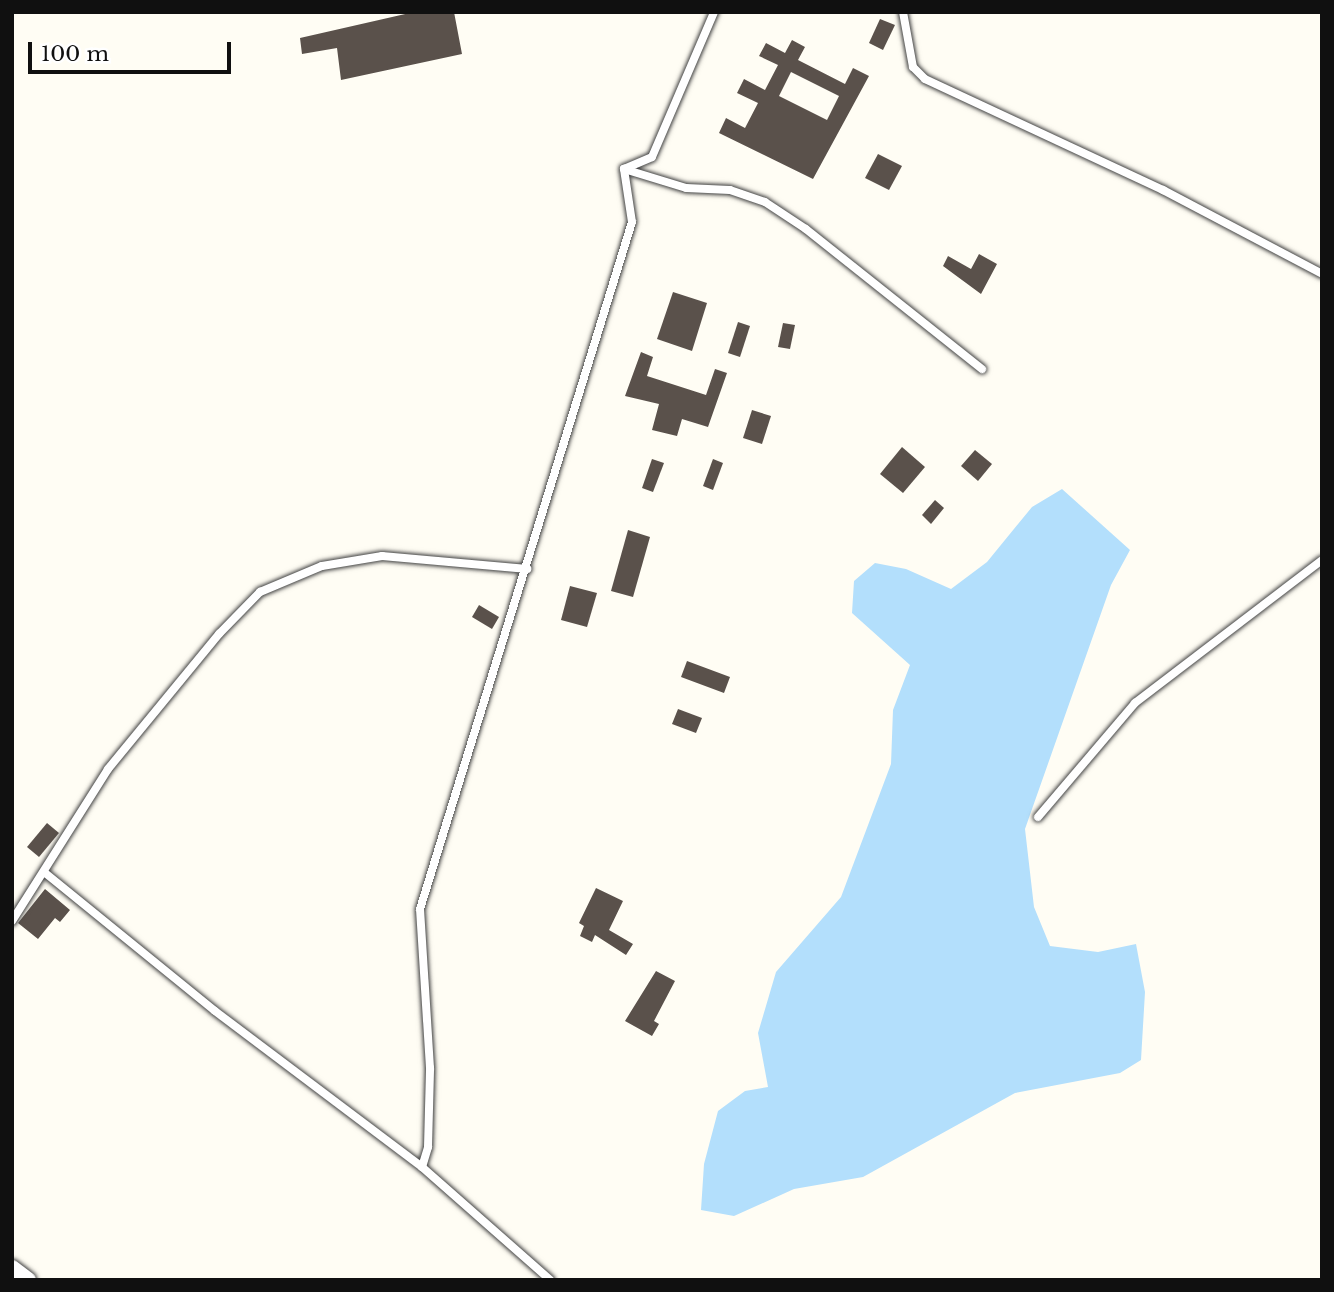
<!DOCTYPE html>
<style>
body{margin:0}
#map{position:relative;width:1334px;height:1292px;overflow:hidden;background:#fffdf4;font-family:"Libre Baskerville",serif}
div>[style]{position:absolute}
[style*='--x']{left:calc(var(--x)*1px);top:calc(var(--y)*1px);width:calc(var(--w)*1px);rotate:calc(var(--a)*1deg)}
.water>*{inset:0;background:#b3dffc}
.building>*{inset:0;background:#5a514b}
.roads{filter:drop-shadow(0 0 2px #434343) drop-shadow(0 0 2px #434343)}
.lane>*{height:8px;margin:-4px;padding:0 4px;transform-origin:4px;border-radius:4px;background:#fff}
.street>*{height:16px;margin:-8px;padding:0 8px;transform-origin:8px;border-radius:8px;background:#fff}
span{translate:-50% -50%;white-space:nowrap;text-align:center;line-height:1.15;-webkit-text-stroke:7px #fff;paint-order:stroke}
.frame{position:absolute;inset:0;border:14px solid #101010;pointer-events:none}
.scale{position:absolute;left:28px;top:42px;width:203px;height:32px;box-sizing:border-box;border:4px solid #101010;border-top:0;padding-left:9px;font-size:21px;line-height:24px;white-space:nowrap;color:#101010;-webkit-text-stroke:5px #fff;paint-order:stroke}
</style>
<div id="map">
<div class="water">
<div style="clip-path:polygon(1062px 489px,1130px 550px,1111px 585px,1025px 829px,1034px 907px,1050px 946px,1098px 952px,1136px 944px,1145px 992px,1141px 1060px,1120px 1073px,1015px 1093px,863px 1177px,794px 1189px,734px 1216px,701px 1210px,704px 1164px,718px 1111px,745px 1091px,768px 1087px,758px 1033px,776px 972px,841px 897px,891px 764px,893px 710px,910px 665px,852px 613px,854px 581px,875px 563px,906px 569px,951px 589px,987px 562px,1032px 507px)"></div>
</div>
<div class="building">
<div style="clip-path:polygon(414px 12px,454px 12px,462px 54px,341px 80px,337px 48px,302px 54px,300px 38px)"></div>
<div style="clip-path:polygon(880px 19px,895px 25px,883px 50px,869px 43px)"></div>
<div style="clip-path:polygon(evenodd,792px 40px,805px 47px,798px 60px,845px 84px,853px 68px,869px 76px,813px 179px,719px 133px,726px 118px,745px 128px,758px 103px,737px 93px,744px 79px,765px 90px,778px 65px,759px 56px,766px 43px,785px 53px,792px 40px,791px 72px,839px 96px,827px 120px,779px 96px,791px 72px)"></div>
<div style="clip-path:polygon(878px 154px,902px 166px,889px 190px,865px 178px)"></div>
<div style="clip-path:polygon(979px 254px,997px 264px,981px 294px,943px 266px,948px 256px,971px 269px)"></div>
<div style="clip-path:polygon(673px 292px,707px 303px,692px 351px,657px 339px)"></div>
<div style="clip-path:polygon(738px 322px,750px 326px,740px 357px,728px 353px)"></div>
<div style="clip-path:polygon(783px 323px,795px 325px,790px 349px,778px 347px)"></div>
<div style="clip-path:polygon(641px 352px,653px 357px,647px 376px,706px 395px,715px 369px,727px 373px,708px 427px,682px 419px,677px 436px,652px 430px,659px 404px,625px 396px)"></div>
<div style="clip-path:polygon(752px 410px,771px 416px,762px 444px,743px 438px)"></div>
<div style="clip-path:polygon(902px 447px,925px 467px,903px 493px,880px 474px)"></div>
<div style="clip-path:polygon(975px 450px,992px 464px,978px 481px,961px 466px)"></div>
<div style="clip-path:polygon(652px 459px,664px 463px,653px 492px,642px 488px)"></div>
<div style="clip-path:polygon(713px 459px,723px 463px,713px 490px,703px 486px)"></div>
<div style="clip-path:polygon(935px 500px,944px 508px,931px 524px,922px 515px)"></div>
<div style="clip-path:polygon(628px 530px,650px 537px,633px 597px,611px 591px)"></div>
<div style="clip-path:polygon(570px 586px,597px 593px,587px 627px,561px 620px)"></div>
<div style="clip-path:polygon(479px 605px,499px 617px,492px 629px,472px 617px)"></div>
<div style="clip-path:polygon(687px 661px,730px 677px,724px 693px,681px 677px)"></div>
<div style="clip-path:polygon(678px 709px,702px 718px,696px 733px,672px 724px)"></div>
<div style="clip-path:polygon(47px 823px,59px 833px,39px 857px,27px 847px)"></div>
<div style="clip-path:polygon(596px 888px,623px 901px,609px 930px,633px 944px,626px 955px,595px 935px,592px 942px,580px 936px,584px 926px,579px 923px)"></div>
<div style="clip-path:polygon(45px 889px,70px 910px,60px 922px,55px 918px,38px 939px,18px 923px)"></div>
<div style="clip-path:polygon(656px 971px,675px 981px,654px 1021px,659px 1024px,652px 1036px,625px 1021px)"></div>
</div>
<div class="roads">
<div class="lane">
<div style="--x:903;--y:12;--w:56;--a:79.7"></div>
<div style="--x:913;--y:67;--w:17;--a:45"></div>
<div style="--x:925;--y:79;--w:263;--a:25"></div>
<div style="--x:1163;--y:190;--w:180;--a:27.8"></div>
<div style="--x:624;--y:169;--w:30;--a:-23"></div>
<div style="--x:652;--y:157;--w:158;--a:-66.8"></div>
<div style="--x:1038;--y:817;--w:150;--a:-49.6"></div>
<div style="--x:1135;--y:703;--w:235;--a:-37.4"></div>
<div style="--x:44;--y:872;--w:220;--a:39.1"></div>
<div style="--x:215;--y:1011;--w:259;--a:37"></div>
<div style="--x:422;--y:1167;--w:171;--a:41.4"></div>
<div style="--x:12;--y:921;--w:180;--a:-57.7"></div>
<div style="--x:108;--y:769;--w:175;--a:-50.6"></div>
<div style="--x:219;--y:634;--w:59;--a:-45.7"></div>
<div style="--x:260;--y:592;--w:67;--a:-22.8"></div>
<div style="--x:322;--y:566;--w:61;--a:-9.5"></div>
<div style="--x:382;--y:556;--w:146;--a:5.1"></div>
<div style="--x:422;--y:1167;--w:21;--a:-73"></div>
<div style="--x:428;--y:1147;--w:79;--a:-88.5"></div>
<div style="--x:430;--y:1068;--w:159;--a:-93.6"></div>
<div style="--x:420;--y:909;--w:719;--a:-72.85"></div>
<div style="--x:632;--y:222;--w:54;--a:-98.6"></div>
<div style="--x:624;--y:169;--w:65;--a:17"></div>
<div style="--x:686;--y:188;--w:44;--a:2.6"></div>
<div style="--x:730;--y:190;--w:37;--a:19"></div>
<div style="--x:765;--y:202;--w:49;--a:33.4"></div>
<div style="--x:806;--y:229;--w:225;--a:38.5"></div>
</div>
<div class="street">
<div style="--x:12;--y:1268;--w:20;--a:37"></div>
</div>
</div>
<div class="frame"></div>
<div class="scale">100 m</div>
</div>
